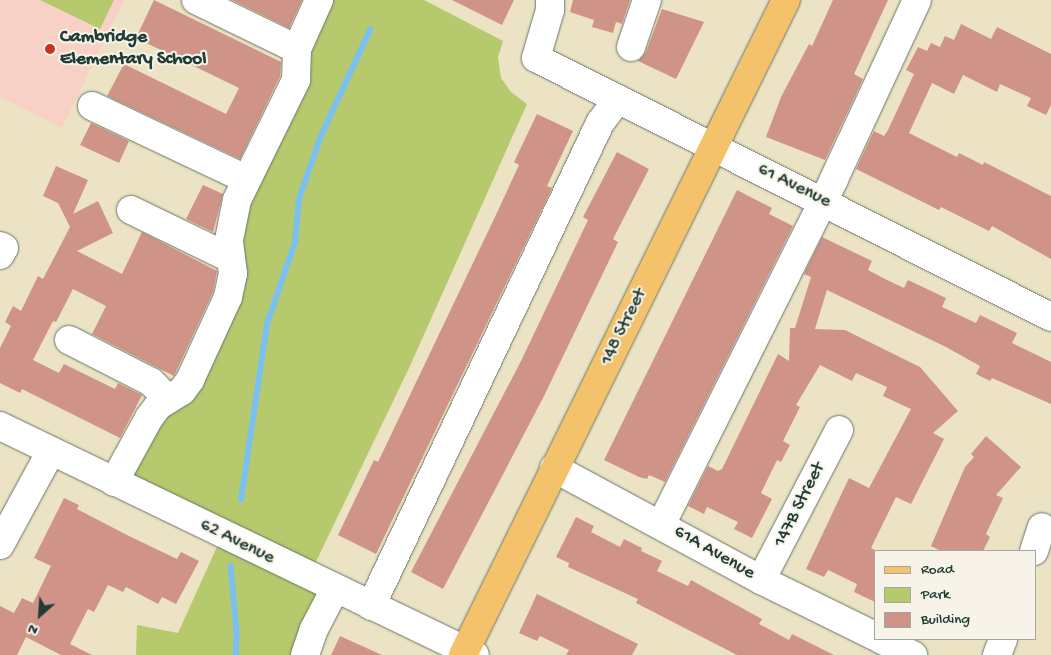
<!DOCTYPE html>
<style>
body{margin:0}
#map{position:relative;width:1051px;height:655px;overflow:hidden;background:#ece3c5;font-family:"Gochi Hand",sans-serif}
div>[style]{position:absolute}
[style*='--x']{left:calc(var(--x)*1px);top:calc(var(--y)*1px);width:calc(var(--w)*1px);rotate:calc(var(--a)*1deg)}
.built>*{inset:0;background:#f7d1c6}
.green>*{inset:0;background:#b6c96c}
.stream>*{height:5.5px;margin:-2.75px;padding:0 2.75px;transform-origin:2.75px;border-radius:2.75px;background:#7ac0f1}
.building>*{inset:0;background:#cf9487}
.roads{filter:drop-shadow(0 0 1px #677767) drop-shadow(0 0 1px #677767)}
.minor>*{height:28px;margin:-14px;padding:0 14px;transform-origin:14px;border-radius:14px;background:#fff}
.major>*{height:28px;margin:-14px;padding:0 14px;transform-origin:14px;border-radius:14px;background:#f4c26a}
.dots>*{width:14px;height:14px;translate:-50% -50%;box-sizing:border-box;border:2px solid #f7f3e8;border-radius:50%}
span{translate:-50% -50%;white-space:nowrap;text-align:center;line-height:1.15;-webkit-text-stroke:4px #f7f3e8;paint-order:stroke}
.poi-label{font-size:19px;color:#1f3d34;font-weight:700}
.left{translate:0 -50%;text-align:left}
.street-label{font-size:19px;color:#1f3d34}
.legend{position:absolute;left:874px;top:550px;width:162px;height:90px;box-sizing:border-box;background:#f7f3e8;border:1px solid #a1aaa0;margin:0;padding:6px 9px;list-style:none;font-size:15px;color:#1f3d34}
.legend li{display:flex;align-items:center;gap:10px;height:25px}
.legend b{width:25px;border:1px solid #a1aaa0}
.north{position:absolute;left:15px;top:590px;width:50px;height:50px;-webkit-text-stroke:4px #f7f3e8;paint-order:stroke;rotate:206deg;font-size:14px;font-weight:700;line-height:20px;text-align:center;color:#1f3d34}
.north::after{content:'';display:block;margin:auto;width:18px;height:22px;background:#1f3d34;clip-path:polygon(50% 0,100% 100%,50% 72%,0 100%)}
</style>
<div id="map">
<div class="built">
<div style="clip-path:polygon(0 0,124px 0,62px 128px,0 97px)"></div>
</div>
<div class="green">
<div style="clip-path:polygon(40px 0,114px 0,100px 29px)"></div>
<div style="clip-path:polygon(324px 0,424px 0,503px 41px,498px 57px,501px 78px,511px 92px,527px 104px,410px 366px,313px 568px,327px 594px,299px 655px,136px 655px,137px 625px,178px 633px,220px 540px,120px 480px,134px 452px,186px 393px,233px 238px)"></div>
</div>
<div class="stream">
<div style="--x:241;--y:500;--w:178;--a:-81.6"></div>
<div style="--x:267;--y:324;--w:87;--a:-71.1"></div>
<div style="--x:295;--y:242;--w:43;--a:-84.7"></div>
<div style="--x:299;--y:199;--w:67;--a:-70.8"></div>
<div style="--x:321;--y:136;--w:117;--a:-65.2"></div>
<div style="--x:231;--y:566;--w:66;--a:84.8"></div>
<div style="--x:237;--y:632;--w:23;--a:92"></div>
</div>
<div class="building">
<div style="clip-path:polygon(154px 0,281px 62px,280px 76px,240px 159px,107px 96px,124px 64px,226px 114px,239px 88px,136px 38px)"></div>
<div style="clip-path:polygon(232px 0,302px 0,289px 28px)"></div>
<div style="clip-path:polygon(452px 0,514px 0,502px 25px)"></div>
<div style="clip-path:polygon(573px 0,630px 0,622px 24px,616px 22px,613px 33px,592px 27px,594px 20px,570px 12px)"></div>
<div style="clip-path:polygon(833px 0,888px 0,854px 74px,863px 79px,825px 160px,766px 137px,781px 97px,809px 44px,812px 46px)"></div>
<div style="clip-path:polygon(662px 9px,704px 22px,676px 79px,638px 61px,646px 52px)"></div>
<div style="clip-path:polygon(961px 24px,991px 39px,997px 27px,1051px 54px,1051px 105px,1046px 115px,1027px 106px,1031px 98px,1000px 84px,997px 92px,963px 75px,954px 94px,932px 83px,909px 133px,957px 157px,959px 153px,983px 165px,984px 162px,1051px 196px,1051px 259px,992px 226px,989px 231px,941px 207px,939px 210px,856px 169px,874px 131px,884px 136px,888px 130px,914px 74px,906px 70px,918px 47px,927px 51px,931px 43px,940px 47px,945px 36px,954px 40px)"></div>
<div style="clip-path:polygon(537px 114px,573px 131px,547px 186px,552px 188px,376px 554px,338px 535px,374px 460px,378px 462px,494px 219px,519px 165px,514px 162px)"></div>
<div style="clip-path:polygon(91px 123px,129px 141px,119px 163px,80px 145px)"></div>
<div style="clip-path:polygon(617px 152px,649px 169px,613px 239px,618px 242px,544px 396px,443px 589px,411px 572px,521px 361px,588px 220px,583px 217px)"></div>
<div style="clip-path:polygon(56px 166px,88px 180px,73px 214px,98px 201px,113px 233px,77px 251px,122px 274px,142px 232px,217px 271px,213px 292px,174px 376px,92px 334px,106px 306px,73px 289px,56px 322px,53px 321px,33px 360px,59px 373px,64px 364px,115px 389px,118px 383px,142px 395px,120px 438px,22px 389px,20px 393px,0 383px,0 348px,11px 326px,5px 322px,13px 306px,21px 311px,38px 276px,43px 279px,70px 227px,58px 203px,43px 196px)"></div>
<div style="clip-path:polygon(203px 185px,223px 194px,213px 232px,186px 219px)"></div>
<div style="clip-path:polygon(737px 190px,772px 208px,769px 214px,793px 226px,665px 482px,649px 475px,647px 479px,639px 477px,604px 460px)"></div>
<div style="clip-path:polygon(822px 237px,872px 261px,868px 270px,885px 279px,904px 288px,908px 280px,946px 298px,942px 307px,976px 323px,980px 315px,1017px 333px,1012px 343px,1051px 362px,1051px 404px,992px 378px,990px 381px,976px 374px,980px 366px,946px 347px,827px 290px,815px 329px,845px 330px,920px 367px,958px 411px,933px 433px,944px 439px,911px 504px,896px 497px,871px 548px,875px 550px,875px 602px,854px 592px,857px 584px,828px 570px,824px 577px,806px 569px,849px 478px,869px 488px,911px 409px,883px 396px,887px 387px,856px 373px,852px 381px,820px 365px,796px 405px,800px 407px,783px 441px,790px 445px,781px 462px,777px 460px,761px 493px,772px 499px,752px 538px,734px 529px,738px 522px,707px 507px,704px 514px,688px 506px,708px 466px,718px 471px,722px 469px,778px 354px,789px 361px,790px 328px,795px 328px,811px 277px,804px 274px)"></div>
<div style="clip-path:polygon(986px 436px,1021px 467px,996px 495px,1003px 498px,986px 534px,990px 537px,983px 551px,941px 551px,931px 546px,965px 467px,974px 457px,971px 454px)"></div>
<div style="clip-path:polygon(64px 498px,79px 505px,77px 509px,127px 535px,177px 559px,181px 552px,199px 561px,176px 604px,162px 597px,158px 604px,126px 587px,123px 592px,108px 585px,94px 612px,88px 609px,70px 644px,92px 655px,61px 655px,26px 637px,17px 655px,0 655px,0 606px,14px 613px,22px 598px,33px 603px,51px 566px,34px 558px)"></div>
<div style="clip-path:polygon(576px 517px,594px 526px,591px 532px,620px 547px,624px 539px,642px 548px,641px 551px,662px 561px,657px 571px,688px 586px,691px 580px,762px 619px,759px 624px,789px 640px,792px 634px,834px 655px,737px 655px,636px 603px,638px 599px,568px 567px,569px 563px,556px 557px)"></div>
<div style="clip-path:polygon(537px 594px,638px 644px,632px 655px,566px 655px,569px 650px,540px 636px,537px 641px,519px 633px)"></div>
<div style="clip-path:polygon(340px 636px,382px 655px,331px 655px)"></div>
</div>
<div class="roads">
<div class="minor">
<div style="--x:196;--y:0;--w:112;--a:25.9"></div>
<div style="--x:550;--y:0;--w:10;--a:90"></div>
<div style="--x:550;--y:10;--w:50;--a:106.3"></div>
<div style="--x:536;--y:58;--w:576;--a:26.7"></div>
<div style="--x:631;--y:47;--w:50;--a:-71.2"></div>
<div style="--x:92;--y:106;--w:170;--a:25.4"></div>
<div style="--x:131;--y:210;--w:110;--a:25.9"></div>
<div style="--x:0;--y:246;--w:4;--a:27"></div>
<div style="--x:4;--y:248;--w:8;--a:120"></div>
<div style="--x:69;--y:340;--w:92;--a:27.1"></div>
<div style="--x:151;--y:382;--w:24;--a:45"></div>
<div style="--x:0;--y:426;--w:527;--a:25.74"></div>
<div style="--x:554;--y:468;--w:235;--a:28.4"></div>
<div style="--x:761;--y:580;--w:127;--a:26.2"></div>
<div style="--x:114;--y:482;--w:73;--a:-61.3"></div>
<div style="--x:149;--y:418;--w:15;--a:-53"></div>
<div style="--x:158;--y:406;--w:28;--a:-32"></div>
<div style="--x:182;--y:391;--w:14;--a:-54"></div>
<div style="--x:190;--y:380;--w:91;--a:-65.4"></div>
<div style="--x:228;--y:297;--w:24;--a:-78"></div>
<div style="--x:233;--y:274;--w:34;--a:-97"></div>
<div style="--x:229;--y:240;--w:41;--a:-78.7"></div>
<div style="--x:237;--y:200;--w:134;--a:-63.8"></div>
<div style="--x:296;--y:80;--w:31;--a:-88"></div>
<div style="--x:297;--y:49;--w:54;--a:-65.8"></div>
<div style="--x:662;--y:523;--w:385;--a:-63.4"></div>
<div style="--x:834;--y:179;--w:197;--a:-65.1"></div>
<div style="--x:0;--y:545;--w:107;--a:-61.5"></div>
<div style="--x:1034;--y:551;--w:25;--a:-72"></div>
<div style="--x:761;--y:580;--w:169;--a:-62.5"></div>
<div style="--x:371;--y:606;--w:535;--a:-64.63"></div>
<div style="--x:600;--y:123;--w:30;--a:-53"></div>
<div style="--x:880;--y:639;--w:37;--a:26"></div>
<div style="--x:305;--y:655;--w:28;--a:-71"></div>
<div style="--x:314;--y:629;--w:45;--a:-62.3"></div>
<div style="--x:997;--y:655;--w:17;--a:-69"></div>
</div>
<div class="major">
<div style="--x:463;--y:655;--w:730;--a:-63.75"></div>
</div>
</div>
<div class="dots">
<div style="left:50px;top:49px;background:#c8321e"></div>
</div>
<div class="poi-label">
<span class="left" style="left:60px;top:49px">Cambridge<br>Elementary School</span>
</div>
<div class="street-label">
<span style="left:794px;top:186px;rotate:26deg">61 Avenue</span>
<span style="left:624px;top:327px;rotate:-64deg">148 Street</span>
<span style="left:800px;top:505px;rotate:-63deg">147B Street</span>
<span style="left:237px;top:542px;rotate:26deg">62 Avenue</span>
<span style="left:714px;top:553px;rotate:30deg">61A Avenue</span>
</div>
<ul class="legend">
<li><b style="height:6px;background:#f4c26a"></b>Road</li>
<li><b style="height:14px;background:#b6c96c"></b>Park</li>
<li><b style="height:14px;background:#cf9487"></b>Building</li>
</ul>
<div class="north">N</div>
</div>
